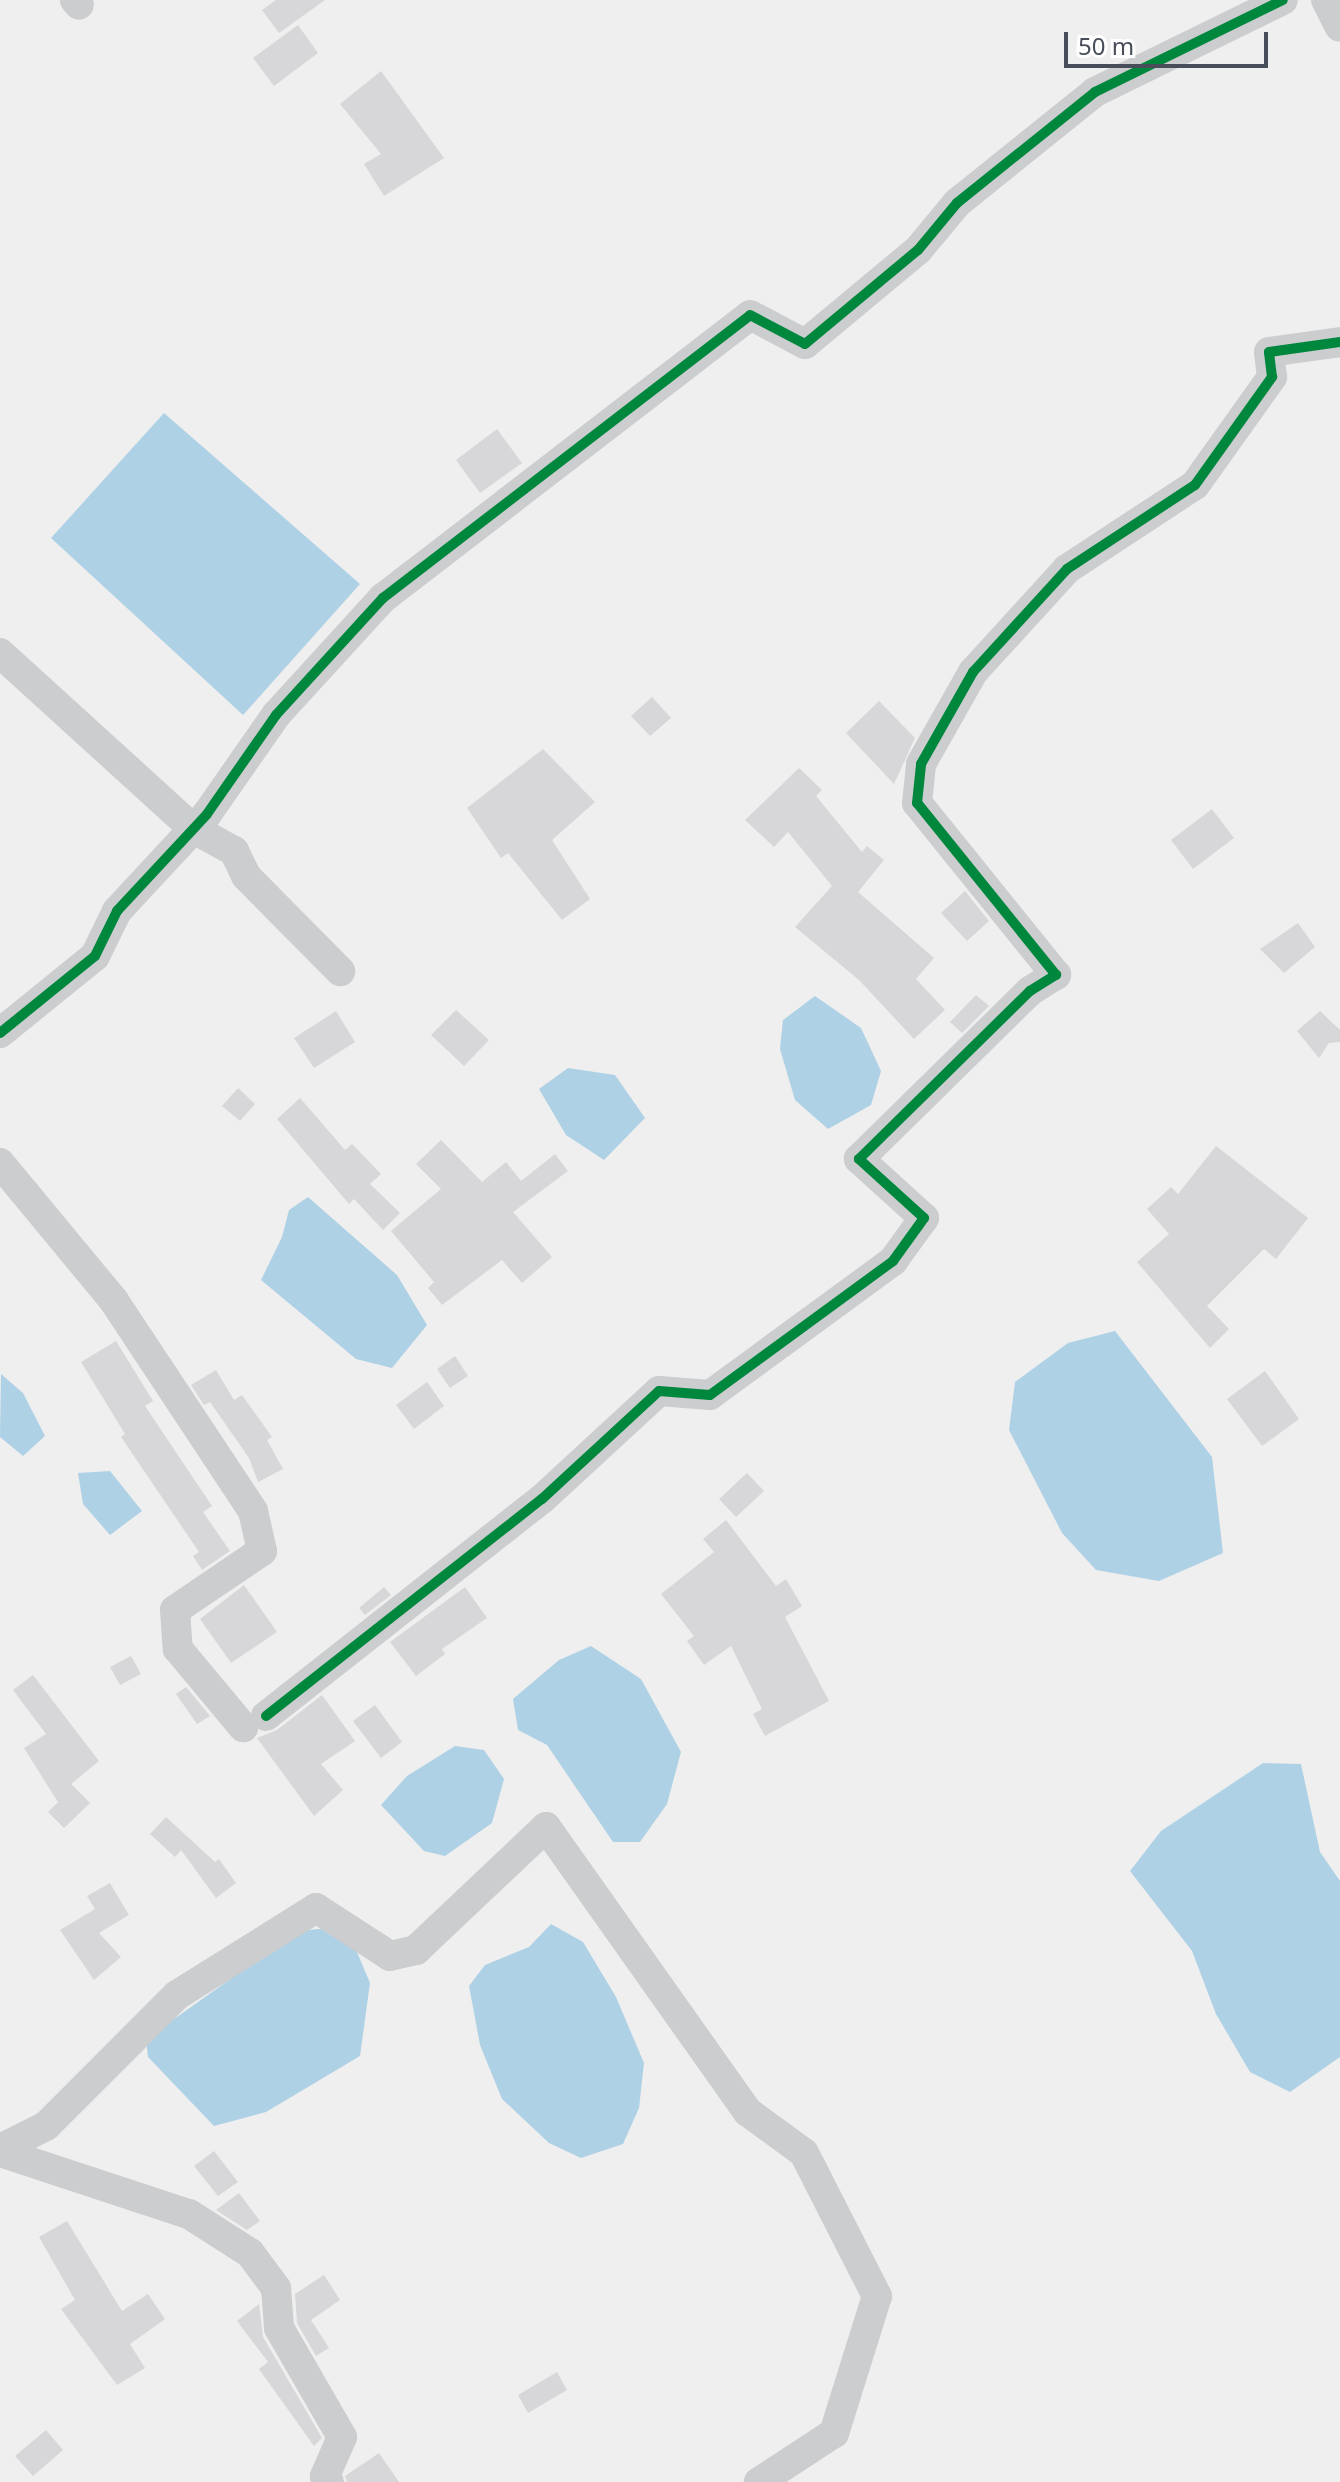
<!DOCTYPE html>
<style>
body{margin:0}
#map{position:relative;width:1340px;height:2482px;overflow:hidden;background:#efefef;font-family:"Noto Sans",sans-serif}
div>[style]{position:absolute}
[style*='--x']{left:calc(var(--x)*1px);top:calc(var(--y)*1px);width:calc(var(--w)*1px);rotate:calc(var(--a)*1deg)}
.water>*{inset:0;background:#afd1e5}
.building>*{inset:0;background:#d7d7d9}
.street>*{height:30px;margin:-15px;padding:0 15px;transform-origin:15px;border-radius:15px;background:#cbcdcf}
.cycleway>*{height:10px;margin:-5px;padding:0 5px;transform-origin:5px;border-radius:5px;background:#00873e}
span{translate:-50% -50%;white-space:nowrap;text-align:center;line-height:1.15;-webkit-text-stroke:6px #fff;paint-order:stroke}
.scale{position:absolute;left:1064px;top:32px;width:204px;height:36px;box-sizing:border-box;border:4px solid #484e59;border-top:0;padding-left:10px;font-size:24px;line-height:28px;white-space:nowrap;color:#484e59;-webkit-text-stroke:6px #fff;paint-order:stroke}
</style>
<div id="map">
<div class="water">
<div style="clip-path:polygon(164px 413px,360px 584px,243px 715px,51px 538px)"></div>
<div style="clip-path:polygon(815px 996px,861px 1028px,881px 1071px,871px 1105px,828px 1129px,795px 1100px,780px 1049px,783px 1020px)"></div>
<div style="clip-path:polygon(568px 1068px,615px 1075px,645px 1118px,604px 1160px,566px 1135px,539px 1089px)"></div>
<div style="clip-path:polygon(308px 1197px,397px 1275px,427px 1325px,392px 1368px,356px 1359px,261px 1280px,282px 1237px,289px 1210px)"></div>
<div style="clip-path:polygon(1115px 1331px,1212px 1457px,1223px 1553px,1159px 1581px,1096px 1570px,1062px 1533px,1009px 1430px,1015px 1382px,1068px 1343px)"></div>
<div style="clip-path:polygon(1px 1374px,23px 1393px,45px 1436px,23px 1456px,0 1437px)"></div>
<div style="clip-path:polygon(110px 1471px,142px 1511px,110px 1535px,83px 1504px,78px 1473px)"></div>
<div style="clip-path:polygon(591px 1646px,641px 1679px,681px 1752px,667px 1804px,640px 1842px,613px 1842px,547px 1745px,518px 1730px,513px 1699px,559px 1660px)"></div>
<div style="clip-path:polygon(455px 1746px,484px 1750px,504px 1779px,492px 1823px,445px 1856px,424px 1851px,381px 1805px,407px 1776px)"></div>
<div style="clip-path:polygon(1263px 1763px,1301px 1764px,1320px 1852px,1340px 1881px,1340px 2057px,1290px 2092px,1250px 2072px,1216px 2014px,1192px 1951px,1130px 1871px,1161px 1831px)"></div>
<div style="clip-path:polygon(551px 1924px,583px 1942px,616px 1997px,644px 2063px,639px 2108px,623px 2144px,581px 2158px,549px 2143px,502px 2099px,480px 2045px,469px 1986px,485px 1965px,529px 1947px)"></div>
<div style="clip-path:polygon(330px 1928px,357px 1952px,370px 1983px,360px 2056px,266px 2112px,214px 2126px,148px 2057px,146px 2039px,298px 1931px)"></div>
</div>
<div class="building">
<div style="clip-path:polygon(276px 0,325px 0,279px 33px,262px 10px)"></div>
<div style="clip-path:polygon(298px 25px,318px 53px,274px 86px,253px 58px)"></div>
<div style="clip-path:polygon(381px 71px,444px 158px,384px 196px,364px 164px,381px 154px,340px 104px)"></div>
<div style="clip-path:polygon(497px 429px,522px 463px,480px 493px,456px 460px)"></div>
<div style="clip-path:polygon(652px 697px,671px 718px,650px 736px,631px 716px)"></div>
<div style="clip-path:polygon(879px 701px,915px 738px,894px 784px,846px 733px)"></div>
<div style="clip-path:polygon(543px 749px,595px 802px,552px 840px,590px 899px,562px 920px,508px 853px,501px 858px,467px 808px)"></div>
<div style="clip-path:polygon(799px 768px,822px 790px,816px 796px,862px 852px,867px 846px,884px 860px,858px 892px,934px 958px,916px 979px,945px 1010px,914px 1039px,859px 980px,795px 927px,832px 886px,788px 832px,774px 847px,745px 820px)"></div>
<div style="clip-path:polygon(1212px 809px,1234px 838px,1193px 869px,1171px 840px)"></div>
<div style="clip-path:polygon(965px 891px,989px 921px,967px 941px,941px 913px)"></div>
<div style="clip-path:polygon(1298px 923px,1315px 947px,1284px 973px,1260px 949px)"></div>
<div style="clip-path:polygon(976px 995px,989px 1006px,962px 1033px,950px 1022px)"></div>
<div style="clip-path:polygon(456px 1010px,489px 1040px,464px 1066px,431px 1035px)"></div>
<div style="clip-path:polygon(336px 1011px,355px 1042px,314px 1068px,294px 1038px)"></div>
<div style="clip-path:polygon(1320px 1011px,1340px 1030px,1340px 1042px,1329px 1043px,1319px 1058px,1297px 1031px)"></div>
<div style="clip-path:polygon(238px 1088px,255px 1104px,240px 1121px,222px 1106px)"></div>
<div style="clip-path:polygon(300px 1098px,345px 1150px,352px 1144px,381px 1174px,370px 1184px,400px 1213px,383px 1230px,354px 1199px,349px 1204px,277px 1119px)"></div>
<div style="clip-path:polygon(441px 1140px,482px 1182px,506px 1162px,521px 1181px,555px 1154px,568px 1171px,513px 1212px,552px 1257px,522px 1283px,502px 1260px,442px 1305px,428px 1288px,434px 1282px,391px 1231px,441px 1189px,416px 1164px)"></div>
<div style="clip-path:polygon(1216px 1146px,1308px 1218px,1276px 1259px,1264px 1249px,1207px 1306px,1229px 1329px,1210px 1348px,1137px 1262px,1169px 1234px,1147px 1209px,1171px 1187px,1178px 1194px)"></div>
<div style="clip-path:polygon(116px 1341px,153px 1401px,145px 1406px,212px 1506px,203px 1512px,230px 1551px,202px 1570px,193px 1556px,199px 1552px,121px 1437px,125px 1434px,81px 1362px)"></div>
<div style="clip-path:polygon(455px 1356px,468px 1376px,450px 1388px,437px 1369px)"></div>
<div style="clip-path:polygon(216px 1370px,234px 1400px,242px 1395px,272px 1437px,267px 1440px,283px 1469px,258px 1482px,249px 1458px,210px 1402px,204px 1405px,191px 1385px)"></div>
<div style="clip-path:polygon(1265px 1371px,1299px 1419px,1262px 1446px,1227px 1399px)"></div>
<div style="clip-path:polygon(427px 1382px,444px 1406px,414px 1429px,396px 1405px)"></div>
<div style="clip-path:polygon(747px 1473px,764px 1491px,736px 1517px,719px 1499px)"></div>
<div style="clip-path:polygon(726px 1520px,776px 1586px,786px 1579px,802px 1606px,785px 1617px,829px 1701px,765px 1736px,753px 1714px,762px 1709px,731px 1646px,704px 1665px,687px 1641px,694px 1636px,661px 1594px,714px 1552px,703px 1539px)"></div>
<div style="clip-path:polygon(244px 1585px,277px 1632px,231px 1663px,200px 1619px)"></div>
<div style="clip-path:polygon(384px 1587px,391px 1595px,365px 1615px,359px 1608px)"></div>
<div style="clip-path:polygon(465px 1587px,487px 1618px,442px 1649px,445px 1654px,416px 1676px,390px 1642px)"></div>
<div style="clip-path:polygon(131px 1656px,141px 1674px,120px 1685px,110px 1667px)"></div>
<div style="clip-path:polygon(33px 1675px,99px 1761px,71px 1784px,90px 1803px,64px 1828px,48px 1812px,58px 1802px,24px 1748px,46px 1734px,13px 1690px)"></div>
<div style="clip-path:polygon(186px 1687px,210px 1716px,197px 1724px,176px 1694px)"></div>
<div style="clip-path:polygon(322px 1695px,355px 1741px,321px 1764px,343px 1790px,314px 1816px,257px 1738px,277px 1730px)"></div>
<div style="clip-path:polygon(375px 1705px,402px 1742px,381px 1758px,353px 1721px)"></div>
<div style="clip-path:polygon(166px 1817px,215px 1862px,219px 1859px,236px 1883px,216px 1898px,181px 1850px,175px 1857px,150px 1834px)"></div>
<div style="clip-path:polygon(110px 1883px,129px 1915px,99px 1933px,121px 1957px,94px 1980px,60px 1930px,95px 1909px,87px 1896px)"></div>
<div style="clip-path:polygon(214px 2151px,238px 2182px,218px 2196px,194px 2166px)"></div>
<div style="clip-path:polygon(239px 2193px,260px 2221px,247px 2230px,216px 2210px)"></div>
<div style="clip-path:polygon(67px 2221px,122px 2311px,148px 2294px,165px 2319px,130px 2344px,145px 2368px,117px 2385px,61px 2309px,75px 2300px,39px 2237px)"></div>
<div style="clip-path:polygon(324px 2275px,340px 2300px,311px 2320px,329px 2348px,316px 2356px,297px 2323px,295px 2294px)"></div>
<div style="clip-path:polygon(259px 2304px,263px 2337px,322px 2438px,314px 2446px,259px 2369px,268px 2362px,237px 2321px)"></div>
<div style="clip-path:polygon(557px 2372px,567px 2390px,528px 2413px,518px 2395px)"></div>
<div style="clip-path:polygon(46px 2430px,63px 2450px,33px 2476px,15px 2456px)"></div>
<div style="clip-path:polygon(379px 2453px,399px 2482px,347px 2482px,345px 2476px)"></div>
</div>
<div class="street">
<div style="--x:75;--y:0;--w:6;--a:51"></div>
<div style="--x:1326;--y:0;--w:30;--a:63"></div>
<div style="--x:0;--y:653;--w:260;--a:42.3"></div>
<div style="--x:192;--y:828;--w:48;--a:28.7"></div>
<div style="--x:234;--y:851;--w:28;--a:64"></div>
<div style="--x:246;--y:876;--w:134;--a:45.3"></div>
<div style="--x:0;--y:1033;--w:122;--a:-39"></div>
<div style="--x:95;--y:956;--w:50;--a:-63.9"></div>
<div style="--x:117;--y:911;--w:132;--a:-47.1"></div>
<div style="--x:207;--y:814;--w:121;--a:-55.1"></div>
<div style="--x:276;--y:715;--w:159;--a:-47.6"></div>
<div style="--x:383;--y:598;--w:463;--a:-37.6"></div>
<div style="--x:750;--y:315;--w:62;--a:27.8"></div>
<div style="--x:805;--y:344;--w:147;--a:-39.8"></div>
<div style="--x:918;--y:250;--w:61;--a:-50.3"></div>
<div style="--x:957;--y:203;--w:177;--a:-38.8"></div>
<div style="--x:1095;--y:92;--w:209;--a:-26.1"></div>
<div style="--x:0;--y:1163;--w:179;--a:50.4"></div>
<div style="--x:114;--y:1301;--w:252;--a:56.5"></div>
<div style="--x:253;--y:1511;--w:41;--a:77.3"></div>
<div style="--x:262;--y:1551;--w:105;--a:145.9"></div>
<div style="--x:175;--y:1610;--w:39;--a:86"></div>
<div style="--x:178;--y:1649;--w:102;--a:50.2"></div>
<div style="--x:266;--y:1716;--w:351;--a:-38.2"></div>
<div style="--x:542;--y:1499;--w:159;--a:-42.7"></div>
<div style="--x:659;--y:1391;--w:51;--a:4.5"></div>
<div style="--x:710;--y:1395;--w:227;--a:-36.2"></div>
<div style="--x:893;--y:1261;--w:53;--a:-54.2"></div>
<div style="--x:924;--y:1218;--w:88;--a:-137.8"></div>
<div style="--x:859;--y:1159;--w:240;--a:-44.5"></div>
<div style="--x:1030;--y:991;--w:31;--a:-32"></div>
<div style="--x:1056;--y:975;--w:221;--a:-128.9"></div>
<div style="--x:917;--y:803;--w:39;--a:-84"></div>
<div style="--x:921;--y:764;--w:106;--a:-60.5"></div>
<div style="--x:973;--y:672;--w:139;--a:-47.6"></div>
<div style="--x:1067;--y:569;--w:153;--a:-33.3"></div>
<div style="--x:1195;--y:485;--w:133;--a:-54.5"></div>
<div style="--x:1272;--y:377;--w:25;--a:-97"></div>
<div style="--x:1269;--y:352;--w:72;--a:-8"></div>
<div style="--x:0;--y:2149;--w:51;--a:-26.6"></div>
<div style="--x:46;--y:2126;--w:185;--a:-45"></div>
<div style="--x:177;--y:1995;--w:164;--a:-32"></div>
<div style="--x:316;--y:1908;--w:88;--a:33"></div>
<div style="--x:390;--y:1956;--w:27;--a:-13"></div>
<div style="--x:416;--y:1950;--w:179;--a:-43.4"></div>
<div style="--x:546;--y:1827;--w:349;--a:54.7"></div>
<div style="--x:748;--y:2112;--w:69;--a:36.2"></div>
<div style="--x:804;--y:2153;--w:161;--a:63"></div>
<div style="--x:877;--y:2296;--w:144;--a:107.4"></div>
<div style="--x:834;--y:2433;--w:90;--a:146.8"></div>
<div style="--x:0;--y:2152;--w:199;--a:18.2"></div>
<div style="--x:189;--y:2214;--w:72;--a:32.6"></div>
<div style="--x:250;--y:2253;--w:44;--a:53.4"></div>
<div style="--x:276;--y:2288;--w:40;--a:85.7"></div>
<div style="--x:279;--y:2328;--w:126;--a:60"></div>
<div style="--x:342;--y:2437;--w:43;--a:113.6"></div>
<div style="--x:325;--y:2476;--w:7;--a:56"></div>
</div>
<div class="cycleway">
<div style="--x:0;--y:1033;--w:122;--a:-39"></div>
<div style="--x:95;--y:956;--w:50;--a:-63.9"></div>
<div style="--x:117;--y:911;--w:132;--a:-47.1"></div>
<div style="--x:207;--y:814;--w:121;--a:-55.1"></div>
<div style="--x:276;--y:715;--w:159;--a:-47.6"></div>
<div style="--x:383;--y:598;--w:463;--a:-37.6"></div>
<div style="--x:750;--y:315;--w:62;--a:27.8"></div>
<div style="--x:805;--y:344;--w:147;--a:-39.8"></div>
<div style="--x:918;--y:250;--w:61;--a:-50.3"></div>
<div style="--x:957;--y:203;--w:177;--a:-38.8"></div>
<div style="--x:1095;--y:92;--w:209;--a:-26.1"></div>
<div style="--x:266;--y:1716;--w:351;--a:-38.2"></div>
<div style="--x:542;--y:1499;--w:159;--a:-42.7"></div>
<div style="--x:659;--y:1391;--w:51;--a:4.5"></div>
<div style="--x:710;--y:1395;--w:227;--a:-36.2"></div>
<div style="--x:893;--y:1261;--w:53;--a:-54.2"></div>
<div style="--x:924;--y:1218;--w:88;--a:-137.8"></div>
<div style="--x:859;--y:1159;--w:240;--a:-44.5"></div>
<div style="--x:1030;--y:991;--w:31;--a:-32"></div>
<div style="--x:1056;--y:975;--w:221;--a:-128.9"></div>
<div style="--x:917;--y:803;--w:39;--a:-84"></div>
<div style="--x:921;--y:764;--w:106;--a:-60.5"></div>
<div style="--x:973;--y:672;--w:139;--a:-47.6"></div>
<div style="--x:1067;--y:569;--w:153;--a:-33.3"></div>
<div style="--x:1195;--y:485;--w:133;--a:-54.5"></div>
<div style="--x:1272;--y:377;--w:25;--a:-97"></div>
<div style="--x:1269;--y:352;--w:72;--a:-8"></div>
</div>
<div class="scale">50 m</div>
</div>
